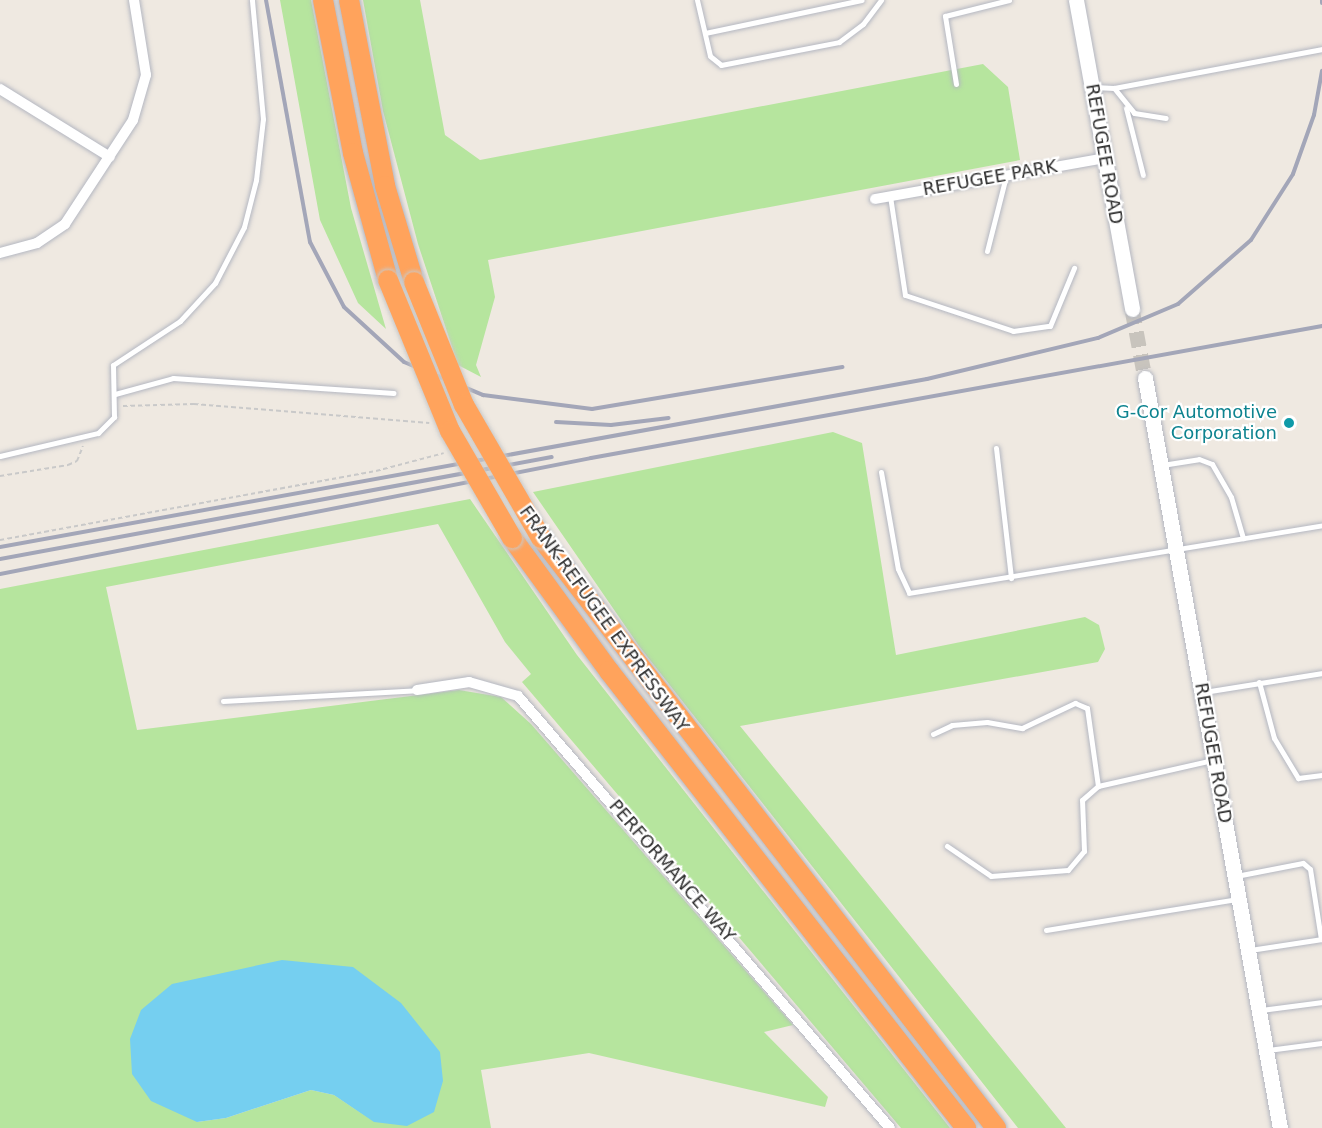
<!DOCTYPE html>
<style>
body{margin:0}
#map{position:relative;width:1322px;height:1128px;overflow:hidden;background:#efe9e1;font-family:"DejaVu Sans",sans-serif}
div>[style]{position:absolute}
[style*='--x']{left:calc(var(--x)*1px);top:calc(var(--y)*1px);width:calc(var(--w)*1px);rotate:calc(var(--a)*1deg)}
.green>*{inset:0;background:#b6e59e}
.water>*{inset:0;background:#75cff0}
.secondary-tunnel>*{height:15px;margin-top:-7.5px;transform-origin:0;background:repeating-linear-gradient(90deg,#c8c4bd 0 15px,transparent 0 23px)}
.path>*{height:2px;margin-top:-1px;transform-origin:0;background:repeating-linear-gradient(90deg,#c9c9c9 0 4.5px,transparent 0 7.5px)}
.roads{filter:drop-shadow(0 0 2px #b4b7c1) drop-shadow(0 0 2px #b4b7c1)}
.service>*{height:5px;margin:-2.5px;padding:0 2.5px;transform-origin:2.5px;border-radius:2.5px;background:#fff}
.minor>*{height:10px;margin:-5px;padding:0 5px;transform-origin:5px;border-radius:5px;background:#fff}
.secondary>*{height:15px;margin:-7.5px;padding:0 7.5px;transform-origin:7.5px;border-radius:7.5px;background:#fff}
.motorway>*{height:20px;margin:-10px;padding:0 10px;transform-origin:10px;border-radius:10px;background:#ffa35c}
.rail>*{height:4px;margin:-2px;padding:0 2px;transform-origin:2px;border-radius:2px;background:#a3a6b8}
.bridges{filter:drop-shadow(0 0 2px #c9c9c9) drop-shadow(0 0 2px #c9c9c9)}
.motorway-bridge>*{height:20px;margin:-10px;padding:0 10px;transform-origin:10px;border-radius:10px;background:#ffa35c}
.dots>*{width:16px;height:16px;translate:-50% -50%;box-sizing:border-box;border:3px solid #fff;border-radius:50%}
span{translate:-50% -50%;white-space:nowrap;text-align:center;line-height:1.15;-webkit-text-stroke:4.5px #fff;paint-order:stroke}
.street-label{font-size:18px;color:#2e2e2e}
.culture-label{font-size:18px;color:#0d838f}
.right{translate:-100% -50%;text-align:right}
</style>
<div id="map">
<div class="green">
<div style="clip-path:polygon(280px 0,311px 0,351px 208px,386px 329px,358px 303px,320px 220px)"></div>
<div style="clip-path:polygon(363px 0,420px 0,445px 135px,480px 160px,983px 64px,1008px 87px,1020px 160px,488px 260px,495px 297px,476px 365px,481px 377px,458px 365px,418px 244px,383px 111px)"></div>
<div style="clip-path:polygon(833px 432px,862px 443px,896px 655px,1085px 617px,1099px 625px,1105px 649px,1098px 662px,740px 726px,1066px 1128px,1018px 1128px,639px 646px,533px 492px)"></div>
<div style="clip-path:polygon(evenodd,470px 499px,577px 655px,950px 1128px,901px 1128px,522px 682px,531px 674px,505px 642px,438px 524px,106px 587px,137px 730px,459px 690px,501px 697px,531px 724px,793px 1025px,764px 1032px,828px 1097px,825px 1107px,589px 1053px,481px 1070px,491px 1128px,0 1128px,0 589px,470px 499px,172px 984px,374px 1122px,334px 1095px,311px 1090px,226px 1118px,197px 1122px,172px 984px)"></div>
</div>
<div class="water">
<div style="clip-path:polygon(282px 960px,353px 967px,401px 1003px,440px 1052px,443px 1081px,434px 1112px,407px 1126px,374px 1122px,334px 1095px,311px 1090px,226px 1118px,197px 1122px,151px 1101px,132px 1074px,130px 1039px,141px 1010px,172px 984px)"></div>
</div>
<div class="secondary-tunnel">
<div style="--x:1132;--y:309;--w:70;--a:79.3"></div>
</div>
<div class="path">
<div style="--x:123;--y:406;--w:71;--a:-1.6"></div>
<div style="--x:194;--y:404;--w:236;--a:4.6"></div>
<div style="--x:0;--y:476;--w:69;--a:-9.2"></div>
<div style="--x:68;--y:465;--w:10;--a:-24"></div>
<div style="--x:77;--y:461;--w:16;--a:-68"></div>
<div style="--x:0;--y:540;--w:382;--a:-10.4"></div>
<div style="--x:376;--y:471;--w:70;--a:-14.8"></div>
</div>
<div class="roads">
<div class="service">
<div style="--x:697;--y:0;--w:57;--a:76.9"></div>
<div style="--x:710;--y:56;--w:14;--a:39"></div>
<div style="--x:721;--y:65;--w:120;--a:-11"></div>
<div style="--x:839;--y:42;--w:30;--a:-37"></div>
<div style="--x:863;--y:24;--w:30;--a:-53"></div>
<div style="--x:705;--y:33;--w:160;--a:-11.9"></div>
<div style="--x:956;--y:84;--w:69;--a:-99.2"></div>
<div style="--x:945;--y:16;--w:66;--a:-14"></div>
<div style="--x:1094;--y:87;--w:20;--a:3"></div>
<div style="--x:1114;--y:88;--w:32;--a:51"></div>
<div style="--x:1134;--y:113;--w:32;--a:9"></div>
<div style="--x:1114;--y:88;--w:212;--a:-10.6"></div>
<div style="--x:1126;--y:108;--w:69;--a:75.8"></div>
<div style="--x:890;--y:196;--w:100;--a:81.4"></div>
<div style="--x:905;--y:295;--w:114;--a:18.4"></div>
<div style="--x:1013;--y:331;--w:37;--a:-8"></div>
<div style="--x:1050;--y:326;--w:63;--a:-67.5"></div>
<div style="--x:987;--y:251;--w:77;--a:-75.8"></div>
<div style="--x:115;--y:394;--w:60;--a:-15.4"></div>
<div style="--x:173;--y:378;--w:221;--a:3.9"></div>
<div style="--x:996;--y:448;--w:131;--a:83.4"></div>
<div style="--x:0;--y:456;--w:101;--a:-13.2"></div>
<div style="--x:98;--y:433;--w:23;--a:-45"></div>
<div style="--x:114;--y:417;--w:52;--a:-91.1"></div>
<div style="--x:113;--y:365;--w:80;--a:-33.3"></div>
<div style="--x:180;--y:321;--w:52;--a:-47.4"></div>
<div style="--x:215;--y:283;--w:63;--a:-62.6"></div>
<div style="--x:244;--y:227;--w:49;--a:-75.7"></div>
<div style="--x:256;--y:180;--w:61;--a:-83.5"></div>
<div style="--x:263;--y:119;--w:120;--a:-95.3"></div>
<div style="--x:1162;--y:465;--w:37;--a:-9"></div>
<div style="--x:1199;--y:459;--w:14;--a:21"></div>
<div style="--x:1212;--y:464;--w:38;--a:60"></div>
<div style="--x:1231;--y:497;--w:43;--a:73.7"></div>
<div style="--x:881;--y:472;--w:98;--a:80.1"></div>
<div style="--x:898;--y:569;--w:26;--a:65"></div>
<div style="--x:909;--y:593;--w:419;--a:-9.3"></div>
<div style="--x:1259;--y:682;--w:58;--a:75"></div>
<div style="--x:1274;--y:738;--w:47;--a:59"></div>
<div style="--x:1298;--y:778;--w:24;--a:-7"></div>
<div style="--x:1204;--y:692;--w:120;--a:-9.1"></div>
<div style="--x:223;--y:701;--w:194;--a:-3.2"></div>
<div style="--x:933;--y:734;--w:21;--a:-25"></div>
<div style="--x:952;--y:725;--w:35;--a:-5"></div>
<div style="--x:987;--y:722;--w:36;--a:10"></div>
<div style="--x:1022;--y:728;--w:59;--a:-25.3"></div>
<div style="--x:1075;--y:703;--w:13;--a:23"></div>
<div style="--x:1087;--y:708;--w:79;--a:82"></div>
<div style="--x:1098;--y:786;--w:117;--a:-12.8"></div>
<div style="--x:947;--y:846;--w:53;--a:34.3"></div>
<div style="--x:991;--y:876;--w:77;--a:-4.5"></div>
<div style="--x:1068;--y:870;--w:25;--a:-50"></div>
<div style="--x:1084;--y:851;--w:51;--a:-92.2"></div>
<div style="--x:1082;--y:800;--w:21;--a:-41"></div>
<div style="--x:1236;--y:876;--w:68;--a:-11"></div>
<div style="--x:1303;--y:863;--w:9;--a:41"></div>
<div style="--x:1310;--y:869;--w:71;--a:81.1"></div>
<div style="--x:1046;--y:930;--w:193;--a:-9.2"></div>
<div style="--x:1250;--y:950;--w:73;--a:-8.7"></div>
<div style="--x:1261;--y:1010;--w:62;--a:-7.5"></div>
<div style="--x:1268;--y:1050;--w:54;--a:-7.4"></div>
</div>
<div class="minor">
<div style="--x:0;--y:89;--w:129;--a:31.7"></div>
<div style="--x:875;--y:199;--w:234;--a:-10.1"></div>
<div style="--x:0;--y:253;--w:38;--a:-15"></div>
<div style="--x:37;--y:243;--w:34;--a:-34"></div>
<div style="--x:65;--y:224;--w:124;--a:-56.8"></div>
<div style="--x:133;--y:120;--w:47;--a:-73.9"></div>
<div style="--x:146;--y:75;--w:76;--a:-99.1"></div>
<div style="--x:417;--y:690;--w:53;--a:-8.7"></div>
<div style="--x:469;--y:682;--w:51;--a:15.9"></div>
<div style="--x:518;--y:696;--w:570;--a:49.27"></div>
</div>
<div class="secondary">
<div style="--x:1076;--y:0;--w:314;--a:79.7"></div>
<div style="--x:1145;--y:378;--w:762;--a:79.8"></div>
</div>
<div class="motorway">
<div style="--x:323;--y:0;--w:156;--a:78.9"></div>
<div style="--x:353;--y:153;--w:132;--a:74.6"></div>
<div style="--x:349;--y:0;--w:189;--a:79"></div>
<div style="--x:385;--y:186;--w:100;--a:73.2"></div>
<div style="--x:512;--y:538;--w:165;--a:53.9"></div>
<div style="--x:609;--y:671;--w:580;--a:52"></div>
<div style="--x:541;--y:538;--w:745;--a:52.36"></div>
</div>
</div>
<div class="rail">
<div style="--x:266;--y:0;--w:246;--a:79.7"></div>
<div style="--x:310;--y:242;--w:73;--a:62.4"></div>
<div style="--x:344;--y:307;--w:81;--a:42.5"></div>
<div style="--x:404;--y:362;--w:86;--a:22.7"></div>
<div style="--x:483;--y:395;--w:110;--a:7.3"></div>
<div style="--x:592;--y:409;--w:254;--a:-9.5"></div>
<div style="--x:1322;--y:0;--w:3;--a:90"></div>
<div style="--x:556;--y:422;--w:55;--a:3.1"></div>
<div style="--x:611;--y:425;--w:58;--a:-6.9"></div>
<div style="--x:0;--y:547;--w:942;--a:-10.27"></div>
<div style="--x:927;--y:379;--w:176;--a:-13.5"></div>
<div style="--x:1098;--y:338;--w:87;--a:-23"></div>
<div style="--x:1178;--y:304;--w:97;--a:-41.2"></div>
<div style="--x:1251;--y:240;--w:78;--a:-57.5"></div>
<div style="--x:1293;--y:174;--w:63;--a:-70.4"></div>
<div style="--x:1314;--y:115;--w:45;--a:-79.7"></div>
<div style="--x:0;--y:559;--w:561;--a:-10.47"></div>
<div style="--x:0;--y:574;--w:602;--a:-11.1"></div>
<div style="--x:591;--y:458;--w:743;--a:-10.24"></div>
</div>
<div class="bridges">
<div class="motorway-bridge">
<div style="--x:388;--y:280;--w:163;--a:67.7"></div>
<div style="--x:450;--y:431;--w:124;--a:59.9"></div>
<div style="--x:414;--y:282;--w:133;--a:67.9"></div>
<div style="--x:464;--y:405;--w:154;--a:59.9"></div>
</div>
</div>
<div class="dots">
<div style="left:1289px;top:423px;background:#0f9aa8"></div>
</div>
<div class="street-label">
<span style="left:1104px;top:154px;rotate:80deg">REFUGEE ROAD</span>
<span style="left:990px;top:178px;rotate:-10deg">REFUGEE PARK</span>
<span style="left:604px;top:619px;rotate:54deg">FRANK-REFUGEE EXPRESSWAY</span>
<span style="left:1213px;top:753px;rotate:80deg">REFUGEE ROAD</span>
<span style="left:672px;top:871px;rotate:49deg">PERFORMANCE WAY</span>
</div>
<div class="culture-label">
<span class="right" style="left:1277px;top:423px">G-Cor Automotive<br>Corporation</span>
</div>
</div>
